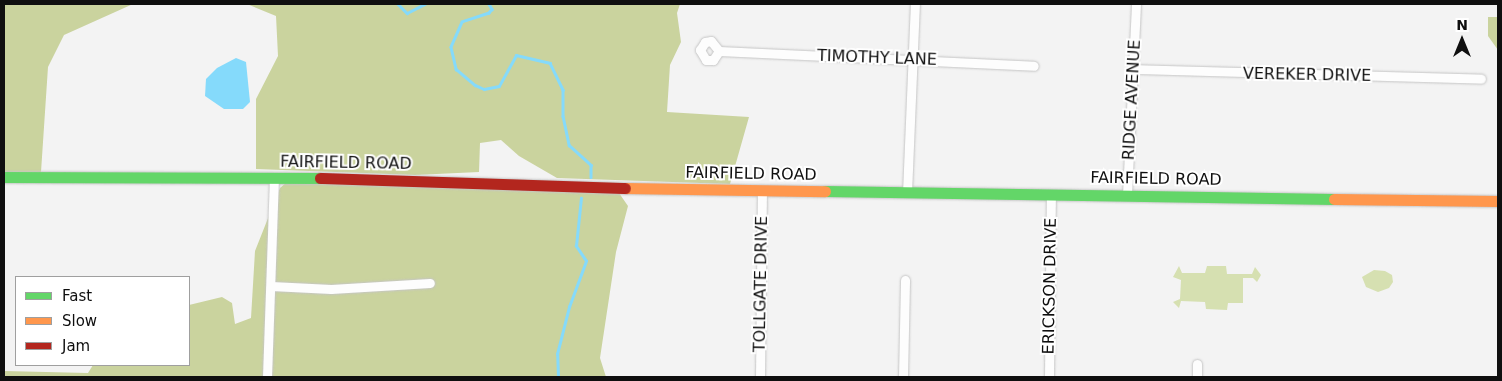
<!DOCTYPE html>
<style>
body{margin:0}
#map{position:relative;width:1502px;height:381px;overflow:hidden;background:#f3f3f3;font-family:"DejaVu Sans",sans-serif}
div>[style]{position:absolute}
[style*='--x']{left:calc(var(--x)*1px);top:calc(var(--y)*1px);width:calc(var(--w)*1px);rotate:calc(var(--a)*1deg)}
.green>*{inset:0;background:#d6e0b1}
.forest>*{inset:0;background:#cad39e}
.water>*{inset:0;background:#85dafb}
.stream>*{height:2.5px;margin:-1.25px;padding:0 1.25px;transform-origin:1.25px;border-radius:1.25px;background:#85dafb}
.roads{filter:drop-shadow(0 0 1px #c5c5c5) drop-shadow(0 0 1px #c5c5c5)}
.street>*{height:9px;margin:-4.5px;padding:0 4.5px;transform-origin:4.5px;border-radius:4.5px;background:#fdfdfd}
.fast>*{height:11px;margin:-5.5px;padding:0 5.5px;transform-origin:5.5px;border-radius:5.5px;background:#63d668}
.slow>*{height:11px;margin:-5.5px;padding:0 5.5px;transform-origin:5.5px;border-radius:5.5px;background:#ff974d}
.jam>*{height:11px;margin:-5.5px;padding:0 5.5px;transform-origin:5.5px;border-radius:5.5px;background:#b3261e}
span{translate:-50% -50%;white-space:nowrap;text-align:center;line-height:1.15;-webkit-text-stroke:4px #fff;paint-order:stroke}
.street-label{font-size:16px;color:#0f0f0f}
.frame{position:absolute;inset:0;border:5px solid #0f0f0f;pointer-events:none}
.legend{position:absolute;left:15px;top:276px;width:175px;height:90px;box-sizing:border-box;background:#fff;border:1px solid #9f9f9f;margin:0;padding:6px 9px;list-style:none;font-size:15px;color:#0f0f0f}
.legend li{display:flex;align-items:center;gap:10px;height:25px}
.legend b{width:25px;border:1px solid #9f9f9f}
.north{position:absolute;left:1437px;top:15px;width:50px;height:50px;-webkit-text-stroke:4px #fff;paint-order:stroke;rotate:0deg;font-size:14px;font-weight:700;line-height:20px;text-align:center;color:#0f0f0f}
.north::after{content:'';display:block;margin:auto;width:18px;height:22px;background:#0f0f0f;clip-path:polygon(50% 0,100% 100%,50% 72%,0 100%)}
</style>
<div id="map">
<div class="green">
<div style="clip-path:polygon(1179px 266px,1182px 273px,1205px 273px,1207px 266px,1226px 266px,1227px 274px,1252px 274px,1255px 267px,1261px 275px,1257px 282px,1253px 278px,1243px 278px,1243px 303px,1228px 303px,1227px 310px,1206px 309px,1205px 302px,1181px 301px,1179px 308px,1173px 302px,1180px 299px,1181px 280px,1173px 277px)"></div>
<div style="clip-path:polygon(1374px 270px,1385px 271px,1392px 275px,1393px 282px,1389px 288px,1378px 292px,1366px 287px,1362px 277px)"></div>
</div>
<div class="forest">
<div style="clip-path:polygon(4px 4px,133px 4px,64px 35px,48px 67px,41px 172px,4px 172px)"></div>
<div style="clip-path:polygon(247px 4px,680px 4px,677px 13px,681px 42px,670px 65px,667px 112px,749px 117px,730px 184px,557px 178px,519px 156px,501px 140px,480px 143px,479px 172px,415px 175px,256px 169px,256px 99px,278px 56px,276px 16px)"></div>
<div style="clip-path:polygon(1488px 17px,1498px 17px,1498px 50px,1488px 36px)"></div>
<div style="clip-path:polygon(288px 181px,619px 193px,628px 206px,616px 252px,600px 358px,606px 377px,4px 377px,4px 371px,88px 373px,93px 365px,189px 365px,189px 305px,222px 297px,232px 303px,235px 324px,251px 318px,255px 251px,280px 188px)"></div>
</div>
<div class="water">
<div style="clip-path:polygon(236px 58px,246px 62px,250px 102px,243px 109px,224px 109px,205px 96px,206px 79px,217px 68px)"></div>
</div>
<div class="stream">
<div style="--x:398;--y:4;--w:13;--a:45"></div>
<div style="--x:407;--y:13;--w:20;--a:-27"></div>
<div style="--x:489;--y:4;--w:6;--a:59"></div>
<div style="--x:492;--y:9;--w:5;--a:127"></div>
<div style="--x:489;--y:13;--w:28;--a:162"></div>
<div style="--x:462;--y:22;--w:27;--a:114"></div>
<div style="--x:451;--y:47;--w:23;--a:77"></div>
<div style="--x:456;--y:69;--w:25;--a:40"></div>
<div style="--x:475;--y:85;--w:10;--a:24"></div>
<div style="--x:484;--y:89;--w:15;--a:-11"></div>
<div style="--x:499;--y:86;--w:35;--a:-61"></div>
<div style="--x:516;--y:55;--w:35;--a:13"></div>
<div style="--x:550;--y:63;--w:30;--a:64"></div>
<div style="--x:563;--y:90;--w:26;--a:90"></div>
<div style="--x:563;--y:116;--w:30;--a:78"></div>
<div style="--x:569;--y:145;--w:30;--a:42"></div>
<div style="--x:591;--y:165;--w:12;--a:90"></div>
<div style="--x:558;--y:377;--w:23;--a:-92"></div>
<div style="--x:557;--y:354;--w:49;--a:-75.7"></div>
<div style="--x:569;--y:307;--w:49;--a:-69.7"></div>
<div style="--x:586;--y:261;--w:18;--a:-124"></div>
<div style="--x:576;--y:246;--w:48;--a:-84.1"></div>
</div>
<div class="roads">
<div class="street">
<div style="--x:719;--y:51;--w:11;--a:124"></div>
<div style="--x:713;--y:60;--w:7;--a:180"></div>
<div style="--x:706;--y:60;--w:12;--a:-121"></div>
<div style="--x:700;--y:50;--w:9;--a:-58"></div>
<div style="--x:705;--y:42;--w:6;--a:-9"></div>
<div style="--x:711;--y:41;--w:13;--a:51"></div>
<div style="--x:719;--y:51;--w:315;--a:2.7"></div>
<div style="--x:1133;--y:69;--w:348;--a:1.6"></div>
<div style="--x:907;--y:193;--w:189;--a:-87.6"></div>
<div style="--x:1127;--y:195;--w:191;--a:-87.3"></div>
<div style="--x:271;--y:286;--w:60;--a:2.9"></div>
<div style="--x:331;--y:289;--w:99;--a:-3.5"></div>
<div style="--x:267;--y:377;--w:199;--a:-88"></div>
<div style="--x:760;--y:377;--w:186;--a:-89.4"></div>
<div style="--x:903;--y:377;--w:97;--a:-88.8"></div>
<div style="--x:1049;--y:377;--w:183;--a:-89.4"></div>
<div style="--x:1197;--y:377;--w:13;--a:-90"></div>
</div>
<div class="fast">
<div style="--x:4;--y:177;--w:316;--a:0.2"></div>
<div style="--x:825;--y:191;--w:509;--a:0.9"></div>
</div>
<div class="slow">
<div style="--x:625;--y:188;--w:200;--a:0.9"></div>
<div style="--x:1334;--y:199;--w:164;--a:0.7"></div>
</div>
<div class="jam">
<div style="--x:320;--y:178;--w:305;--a:1.9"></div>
</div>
</div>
<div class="street-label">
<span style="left:877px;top:58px;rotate:2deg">TIMOTHY LANE</span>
<span style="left:1307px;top:75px;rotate:1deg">VEREKER DRIVE</span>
<span style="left:1132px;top:100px;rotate:-87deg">RIDGE AVENUE</span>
<span style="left:346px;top:163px;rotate:1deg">FAIRFIELD ROAD</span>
<span style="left:751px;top:174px;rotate:1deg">FAIRFIELD ROAD</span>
<span style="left:1156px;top:179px;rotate:1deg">FAIRFIELD ROAD</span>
<span style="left:761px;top:284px;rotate:-89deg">TOLLGATE DRIVE</span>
<span style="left:1050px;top:286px;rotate:-89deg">ERICKSON DRIVE</span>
</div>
<div class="frame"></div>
<ul class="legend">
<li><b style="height:6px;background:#63d668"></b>Fast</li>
<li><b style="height:6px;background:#ff974d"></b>Slow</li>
<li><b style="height:6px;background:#b3261e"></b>Jam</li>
</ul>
<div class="north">N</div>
</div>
